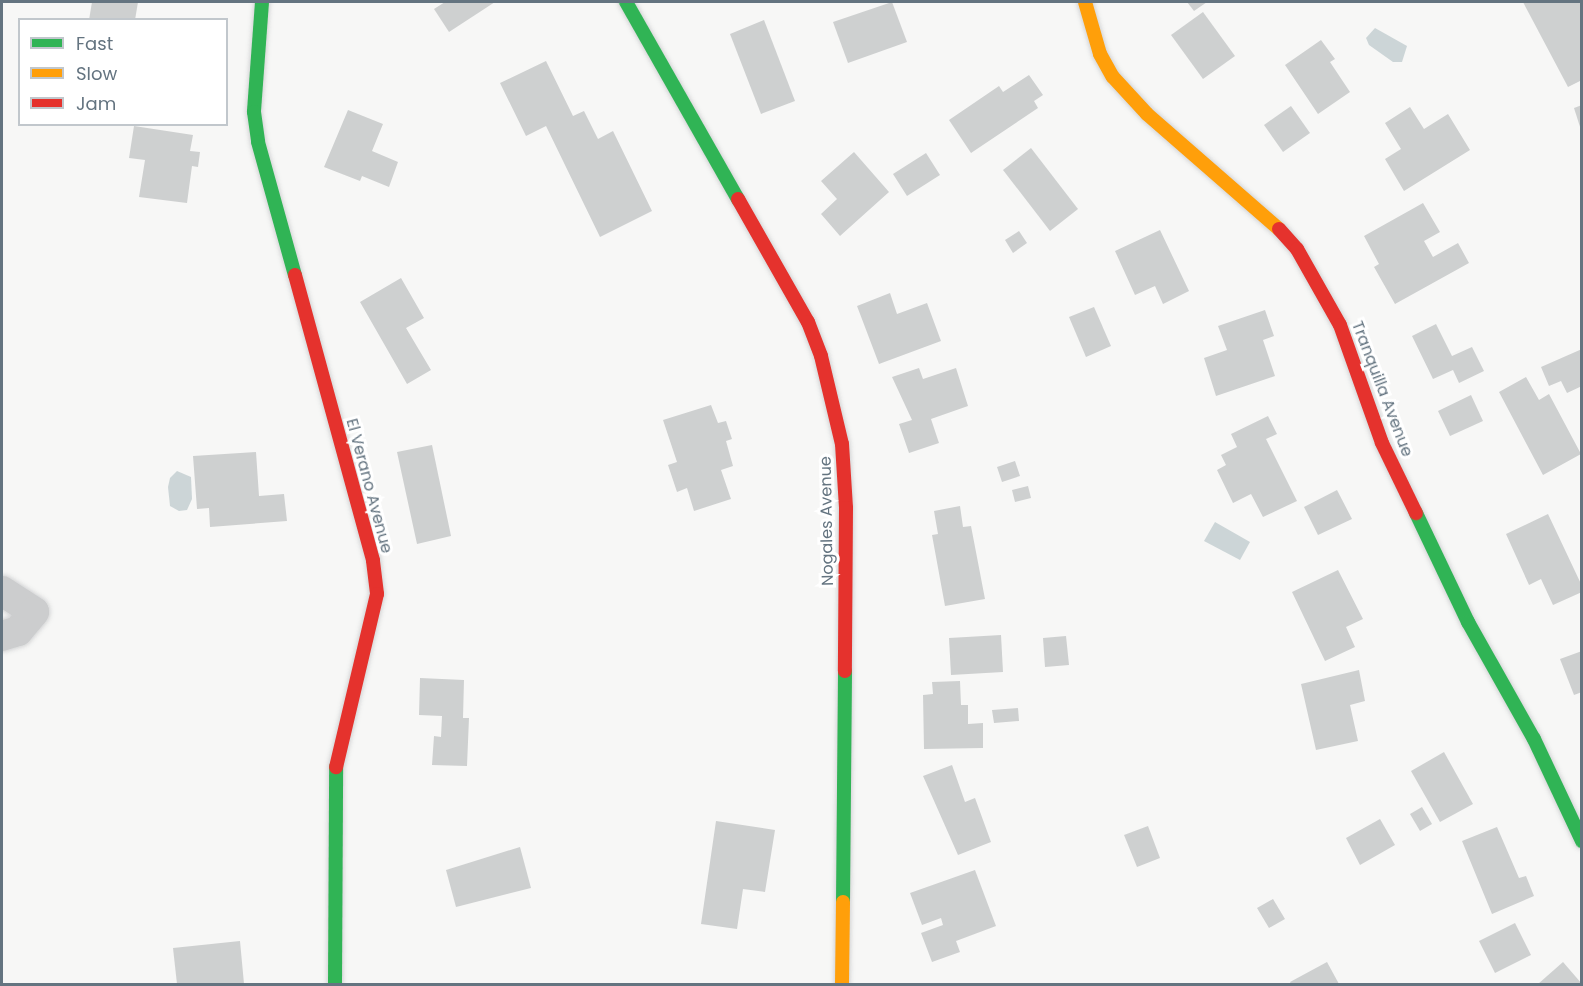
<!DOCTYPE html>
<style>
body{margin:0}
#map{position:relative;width:1583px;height:986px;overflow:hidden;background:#f7f7f6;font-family:Poppins,sans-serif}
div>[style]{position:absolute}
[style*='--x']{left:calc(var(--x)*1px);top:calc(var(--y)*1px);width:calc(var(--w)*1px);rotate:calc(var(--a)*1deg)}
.water>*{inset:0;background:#ccd5d7}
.building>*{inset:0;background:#ced0d0}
.roads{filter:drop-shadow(0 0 2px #d4d5d6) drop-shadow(0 0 2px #d4d5d6)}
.street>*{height:30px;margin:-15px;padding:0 15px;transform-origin:15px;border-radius:15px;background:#cccdce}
.fast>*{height:14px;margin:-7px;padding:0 7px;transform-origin:7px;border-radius:7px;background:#30b455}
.slow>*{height:14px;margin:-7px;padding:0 7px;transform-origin:7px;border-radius:7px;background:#ff9f0a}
.jam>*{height:14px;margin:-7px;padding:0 7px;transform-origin:7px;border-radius:7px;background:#e5322d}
span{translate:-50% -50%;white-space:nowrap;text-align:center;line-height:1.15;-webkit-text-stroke:6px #fff;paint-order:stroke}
.street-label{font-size:16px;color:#647480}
.frame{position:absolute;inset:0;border:3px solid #647480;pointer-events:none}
.legend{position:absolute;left:18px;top:18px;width:210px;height:108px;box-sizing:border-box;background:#fff;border:2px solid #c1c7cc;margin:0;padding:8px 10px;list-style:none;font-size:18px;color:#647480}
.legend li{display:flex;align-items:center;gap:12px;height:30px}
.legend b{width:30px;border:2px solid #c1c7cc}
</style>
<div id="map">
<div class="water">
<div style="clip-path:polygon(1375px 28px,1407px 46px,1402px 62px,1393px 62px,1369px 45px,1366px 38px)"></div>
<div style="clip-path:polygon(177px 471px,191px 477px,192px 499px,187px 510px,179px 511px,170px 506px,168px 487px,170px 478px)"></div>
<div style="clip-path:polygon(1215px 522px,1250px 542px,1240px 560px,1204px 541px)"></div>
</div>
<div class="building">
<div style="clip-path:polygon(92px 2px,138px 2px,135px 20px,89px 20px)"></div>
<div style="clip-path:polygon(445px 2px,495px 2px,449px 32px,434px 9px)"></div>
<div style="clip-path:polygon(892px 2px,907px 42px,848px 63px,833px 22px)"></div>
<div style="clip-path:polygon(1187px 2px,1207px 2px,1194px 11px)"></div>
<div style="clip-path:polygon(1523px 2px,1582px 2px,1582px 80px,1568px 87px)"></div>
<div style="clip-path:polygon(1203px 12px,1235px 56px,1203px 79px,1171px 35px)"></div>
<div style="clip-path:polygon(764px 20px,795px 101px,761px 114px,730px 34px)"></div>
<div style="clip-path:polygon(1321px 40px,1335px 59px,1330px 62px,1350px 92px,1318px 114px,1285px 65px)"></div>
<div style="clip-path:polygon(546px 61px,573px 116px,584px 111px,598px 139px,613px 131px,652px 211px,600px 237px,546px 126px,526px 136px,500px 83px)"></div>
<div style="clip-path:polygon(1029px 75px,1043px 95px,1034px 101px,1038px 108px,971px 153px,949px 120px,999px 86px,1003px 92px)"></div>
<div style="clip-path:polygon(1582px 105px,1582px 130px,1581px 130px,1574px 108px)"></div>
<div style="clip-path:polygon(1291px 106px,1310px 133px,1283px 152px,1264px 125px)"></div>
<div style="clip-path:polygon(1410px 107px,1424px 129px,1448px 114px,1470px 150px,1404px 191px,1385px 159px,1401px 149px,1385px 123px)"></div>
<div style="clip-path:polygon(348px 110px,383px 124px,372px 151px,398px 162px,389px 187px,362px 176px,360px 181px,324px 167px)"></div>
<div style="clip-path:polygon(134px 126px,193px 135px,190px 151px,200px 152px,198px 167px,192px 166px,187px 203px,139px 197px,145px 160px,129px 158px)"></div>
<div style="clip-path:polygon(1031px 148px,1078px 209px,1050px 231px,1003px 170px)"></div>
<div style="clip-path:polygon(854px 152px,889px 192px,840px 236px,821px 214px,837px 199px,821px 181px)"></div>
<div style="clip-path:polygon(926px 153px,940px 175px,907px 196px,893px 174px)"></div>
<div style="clip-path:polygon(1423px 203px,1440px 232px,1424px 241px,1433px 257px,1458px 243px,1469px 263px,1395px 304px,1374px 267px,1379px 264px,1364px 236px)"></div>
<div style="clip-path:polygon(1160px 230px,1189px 291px,1163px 304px,1155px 286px,1135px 295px,1115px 251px)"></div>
<div style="clip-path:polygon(1019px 231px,1027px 243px,1013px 253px,1005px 240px)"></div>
<div style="clip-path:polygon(401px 278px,424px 318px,406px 328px,431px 370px,407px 384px,360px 302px)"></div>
<div style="clip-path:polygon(890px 293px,897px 314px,927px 303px,941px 341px,879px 364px,857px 306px)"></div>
<div style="clip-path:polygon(1094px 307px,1111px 346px,1086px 357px,1069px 317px)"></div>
<div style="clip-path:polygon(1265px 310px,1274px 336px,1263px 340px,1275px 376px,1216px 396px,1204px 358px,1227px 350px,1218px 326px)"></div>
<div style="clip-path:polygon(1436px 324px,1452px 356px,1472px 347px,1484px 371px,1459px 383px,1453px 370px,1433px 379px,1412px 336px)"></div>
<div style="clip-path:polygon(1582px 349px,1582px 386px,1567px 393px,1561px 381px,1549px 386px,1541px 367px)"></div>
<div style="clip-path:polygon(919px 368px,923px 379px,956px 368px,968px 406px,931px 419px,939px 443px,909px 453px,899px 424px,912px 420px,892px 377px)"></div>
<div style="clip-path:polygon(1526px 377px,1539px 400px,1549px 394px,1581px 454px,1543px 475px,1499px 392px)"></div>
<div style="clip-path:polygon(1471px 395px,1483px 421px,1450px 436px,1438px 411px)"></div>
<div style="clip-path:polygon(711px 405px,718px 423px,726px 421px,732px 439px,726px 441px,733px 466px,721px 470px,731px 499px,694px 511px,687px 488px,677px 492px,668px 465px,677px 462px,663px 420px)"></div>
<div style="clip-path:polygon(1268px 416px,1277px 434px,1266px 439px,1297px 501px,1263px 517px,1251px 494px,1233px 503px,1217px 470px,1226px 465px,1221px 455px,1237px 447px,1231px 434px)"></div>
<div style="clip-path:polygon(432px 445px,451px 536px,417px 544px,397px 452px)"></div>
<div style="clip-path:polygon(256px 452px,259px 496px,284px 494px,287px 521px,210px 527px,209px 508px,197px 509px,193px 456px)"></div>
<div style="clip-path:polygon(1015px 461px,1020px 476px,1002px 482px,997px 467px)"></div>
<div style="clip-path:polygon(1028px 486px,1031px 498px,1015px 502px,1012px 490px)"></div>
<div style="clip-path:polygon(1337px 490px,1352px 519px,1318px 535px,1304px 507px)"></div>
<div style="clip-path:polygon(960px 506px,963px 527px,971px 526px,985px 599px,945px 606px,932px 535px,938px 534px,934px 511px)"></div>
<div style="clip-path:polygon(1548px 514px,1582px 586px,1582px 592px,1553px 605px,1541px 579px,1529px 585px,1506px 534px)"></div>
<div style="clip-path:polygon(1338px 570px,1363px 619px,1346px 627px,1355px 647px,1325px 661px,1292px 592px)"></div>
<div style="clip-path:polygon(1001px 635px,1003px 672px,951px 675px,949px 638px)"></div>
<div style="clip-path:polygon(1066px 636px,1069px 665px,1045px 667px,1043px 638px)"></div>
<div style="clip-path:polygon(1582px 651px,1582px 692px,1574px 695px,1560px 659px)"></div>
<div style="clip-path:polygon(1359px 670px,1365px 701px,1350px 705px,1358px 741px,1316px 750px,1301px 684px)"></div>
<div style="clip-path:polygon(420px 678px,464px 680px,463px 718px,469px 718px,467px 766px,432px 765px,434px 736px,441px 737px,442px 716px,419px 715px)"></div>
<div style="clip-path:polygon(960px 681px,961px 705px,968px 705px,968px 724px,983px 723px,983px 748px,924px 749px,923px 695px,933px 694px,932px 682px)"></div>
<div style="clip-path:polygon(1018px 708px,1019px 721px,994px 723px,992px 710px)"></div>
<div style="clip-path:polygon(1444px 752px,1473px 804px,1440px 822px,1411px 771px)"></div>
<div style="clip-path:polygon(952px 765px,965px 802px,975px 798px,991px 842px,958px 855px,923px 776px)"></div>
<div style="clip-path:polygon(1422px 807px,1432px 824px,1420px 831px,1410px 814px)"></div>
<div style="clip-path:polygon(1380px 819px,1395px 845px,1360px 865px,1346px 838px)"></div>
<div style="clip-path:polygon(716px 821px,775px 830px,765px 892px,743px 889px,737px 929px,701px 924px)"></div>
<div style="clip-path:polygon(1148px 826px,1160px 858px,1137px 867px,1124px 835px)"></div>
<div style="clip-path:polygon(1497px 827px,1519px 878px,1526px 876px,1534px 896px,1492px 914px,1462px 841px)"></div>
<div style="clip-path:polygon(520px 847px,531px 888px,456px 907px,446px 870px)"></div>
<div style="clip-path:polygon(975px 870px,996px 926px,956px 941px,960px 952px,932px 962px,921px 933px,943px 925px,941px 918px,922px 925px,910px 893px)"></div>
<div style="clip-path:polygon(1273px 899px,1285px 919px,1269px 928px,1257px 908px)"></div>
<div style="clip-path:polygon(1515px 923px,1531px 955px,1495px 973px,1479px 941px)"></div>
<div style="clip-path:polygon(240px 941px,244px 984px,177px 984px,173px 948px)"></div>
<div style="clip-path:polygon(1327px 962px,1339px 984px,1291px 984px,1290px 982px)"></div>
<div style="clip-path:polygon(1563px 962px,1582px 984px,1538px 984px)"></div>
</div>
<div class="roads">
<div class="street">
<div style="--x:2;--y:591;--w:38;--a:33"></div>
<div style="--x:34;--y:612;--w:25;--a:130"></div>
<div style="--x:18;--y:631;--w:17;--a:163"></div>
</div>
<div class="fast">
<div style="--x:262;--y:2;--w:110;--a:94.2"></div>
<div style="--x:254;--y:112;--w:30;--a:82"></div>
<div style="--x:258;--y:142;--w:138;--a:74.5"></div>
<div style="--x:626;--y:2;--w:227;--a:60.4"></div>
<div style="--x:1416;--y:513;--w:121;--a:64.5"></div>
<div style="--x:1468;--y:622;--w:134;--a:60.6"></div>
<div style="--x:1534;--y:739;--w:113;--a:64.8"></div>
<div style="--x:843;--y:902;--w:231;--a:-89.5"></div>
<div style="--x:335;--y:984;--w:217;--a:-89.7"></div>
</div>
<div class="slow">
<div style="--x:1085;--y:2;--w:54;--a:73.9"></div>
<div style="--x:1100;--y:54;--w:26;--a:61"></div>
<div style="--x:1113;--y:77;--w:50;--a:47.4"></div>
<div style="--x:1147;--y:114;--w:175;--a:41.1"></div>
<div style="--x:842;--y:984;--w:82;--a:-89.3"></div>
</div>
<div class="jam">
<div style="--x:738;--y:199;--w:142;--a:60.4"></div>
<div style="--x:808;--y:322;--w:36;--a:69"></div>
<div style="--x:821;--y:356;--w:90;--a:76.6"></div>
<div style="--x:842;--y:444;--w:64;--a:86.4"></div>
<div style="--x:846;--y:508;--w:163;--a:90.4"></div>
<div style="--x:1279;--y:229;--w:27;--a:48"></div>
<div style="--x:1297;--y:249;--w:87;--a:60.5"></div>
<div style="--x:1340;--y:325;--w:125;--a:70.4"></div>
<div style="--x:1382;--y:443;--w:78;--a:64.1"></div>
<div style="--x:295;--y:275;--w:296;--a:74.7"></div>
<div style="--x:373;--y:561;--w:33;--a:83"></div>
<div style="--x:377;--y:594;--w:178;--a:103.3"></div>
</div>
</div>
<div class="street-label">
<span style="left:1382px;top:389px;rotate:69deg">Tranquilla Avenue</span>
<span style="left:369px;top:486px;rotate:75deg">El Verano Avenue</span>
<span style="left:827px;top:521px;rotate:-91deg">Nogales Avenue</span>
</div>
<div class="frame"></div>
<ul class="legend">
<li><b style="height:8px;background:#30b455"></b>Fast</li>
<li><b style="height:8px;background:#ff9f0a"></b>Slow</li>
<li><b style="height:8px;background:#e5322d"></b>Jam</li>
</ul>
</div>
